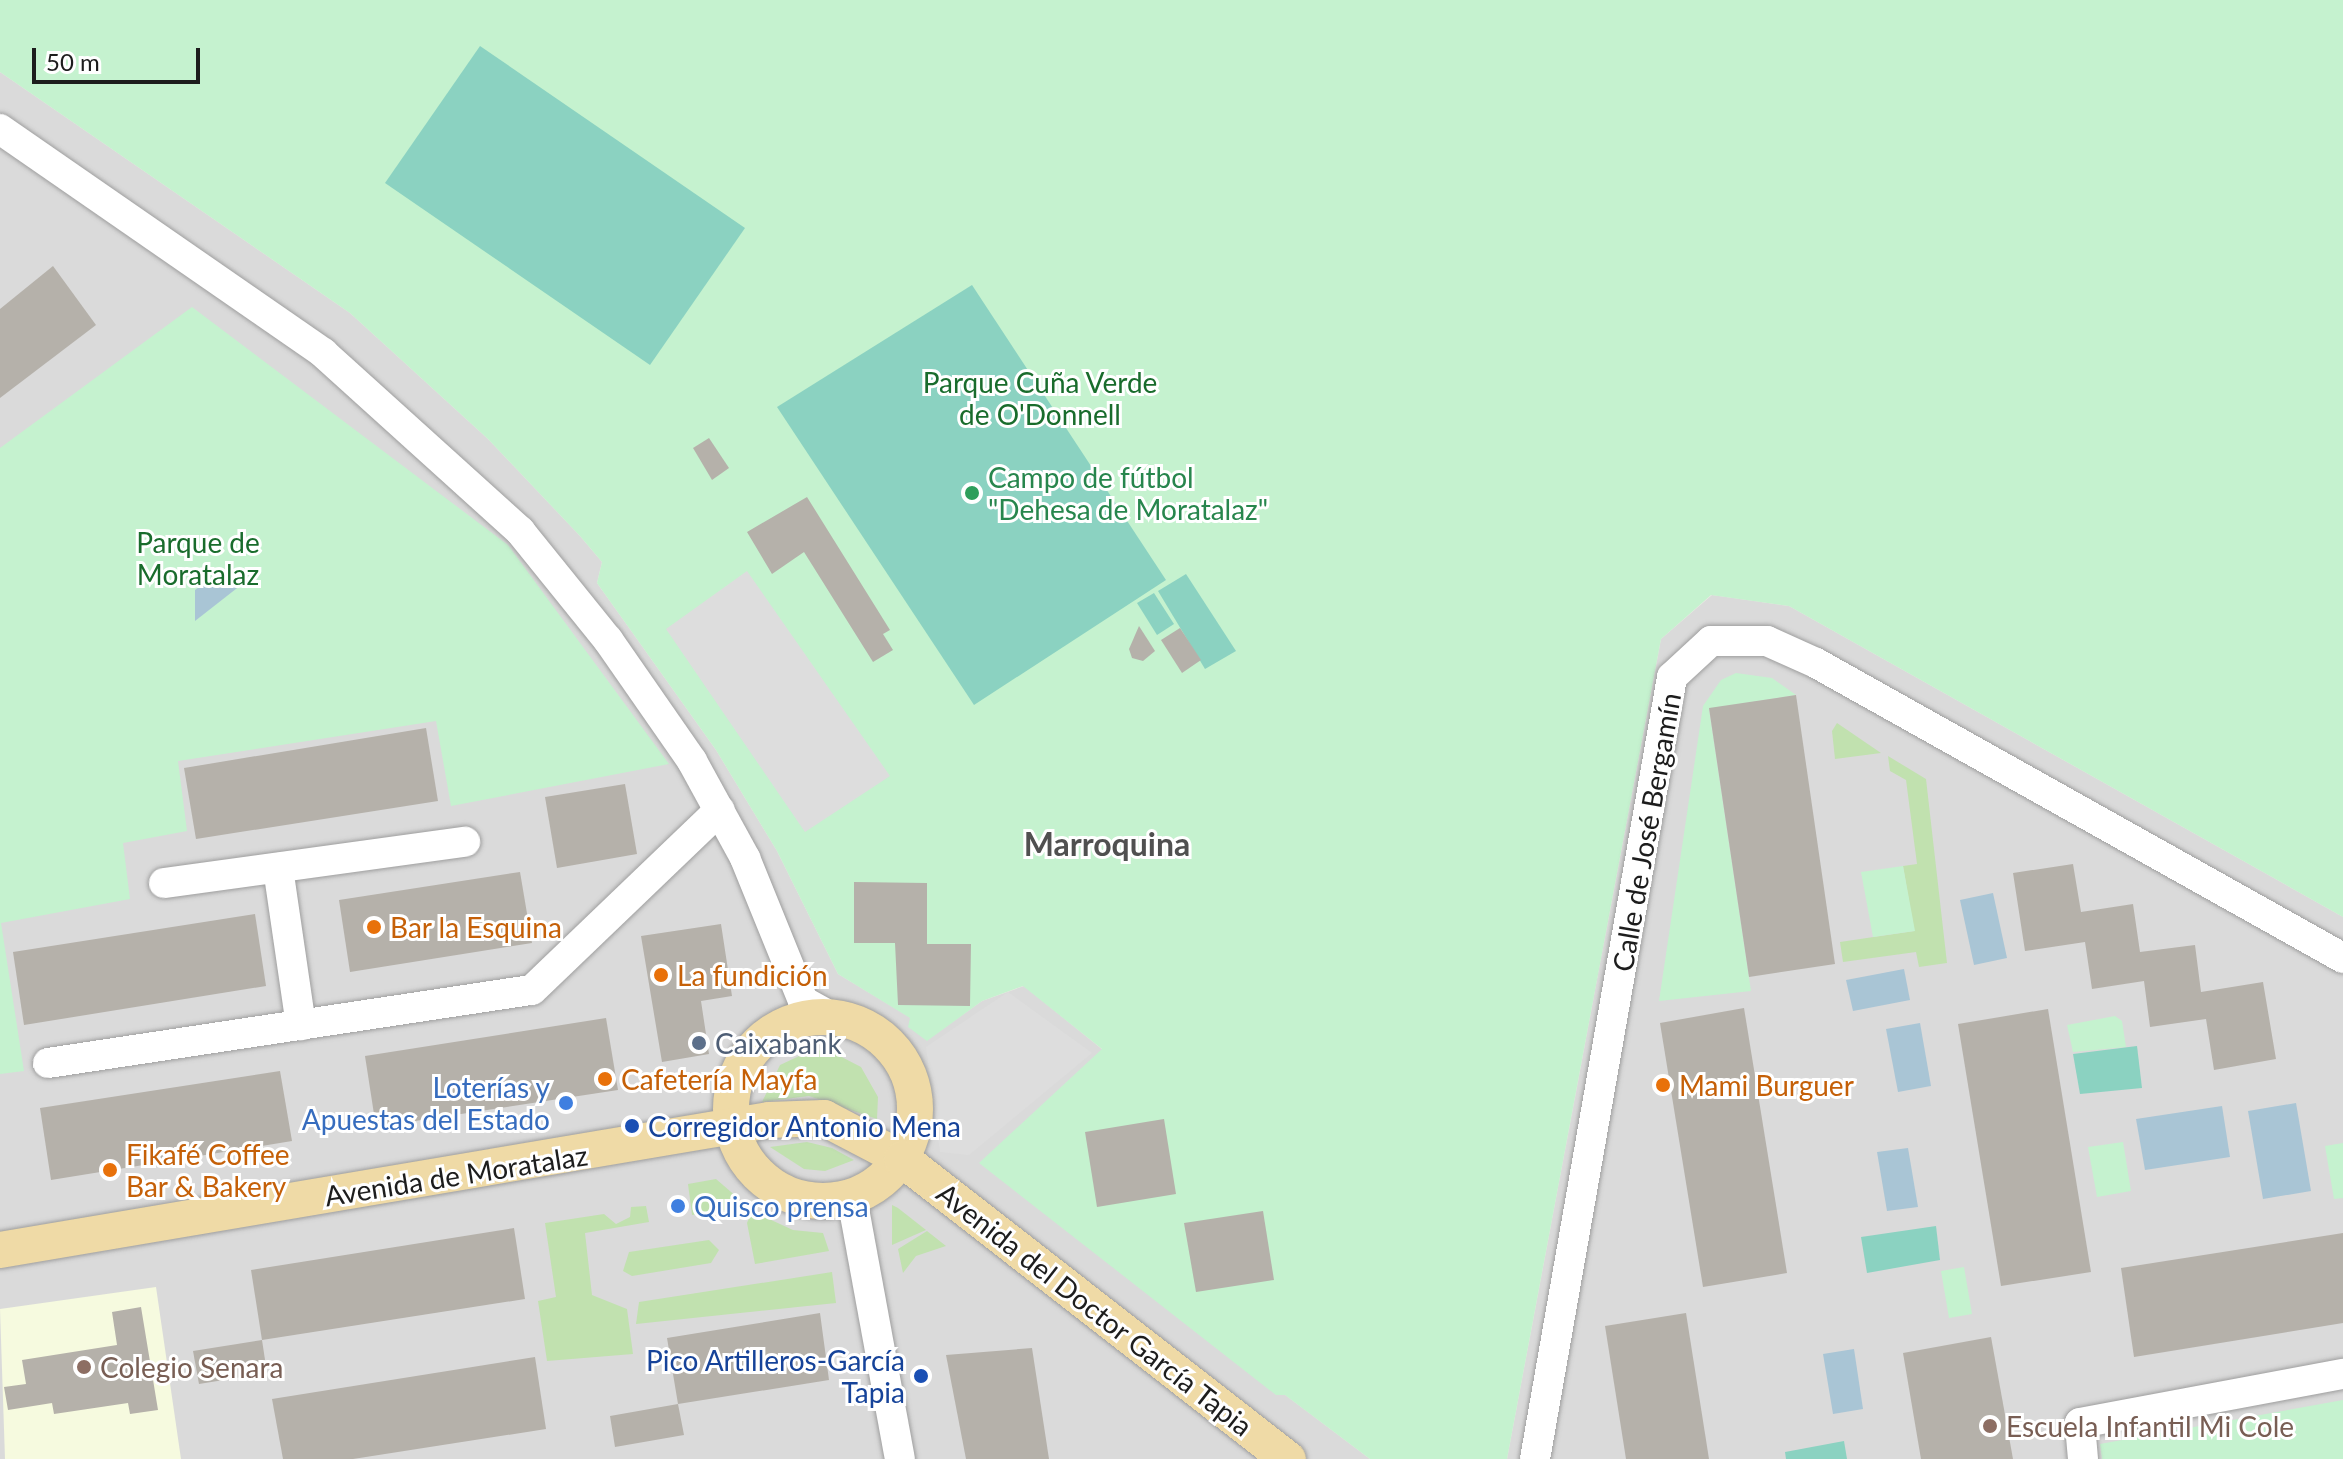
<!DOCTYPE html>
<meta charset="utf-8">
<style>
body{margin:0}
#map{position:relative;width:2343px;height:1459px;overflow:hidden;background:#ecebe4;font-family:Lato,sans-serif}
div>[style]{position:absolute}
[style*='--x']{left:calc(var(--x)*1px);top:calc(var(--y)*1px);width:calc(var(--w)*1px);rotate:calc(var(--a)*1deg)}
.residential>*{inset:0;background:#dadada}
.education>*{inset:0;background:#f6fadf}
.grass>*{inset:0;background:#c1e1af}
.park>*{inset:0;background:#c5f2cf}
.pitch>*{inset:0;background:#8bd2c1}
.parking>*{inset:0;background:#ddd}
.water>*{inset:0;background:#a9c5d5}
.building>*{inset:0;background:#b5b1aa}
.roads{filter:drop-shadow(0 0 2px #9e9e9e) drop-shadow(0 0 2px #9e9e9e)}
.minor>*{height:30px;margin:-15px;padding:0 15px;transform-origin:15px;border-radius:15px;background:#fff}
.major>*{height:36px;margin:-18px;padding:0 18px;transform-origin:18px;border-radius:18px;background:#efdaa6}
.major>.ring{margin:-18px;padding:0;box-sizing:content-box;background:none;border:36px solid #efdaa6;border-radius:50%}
.dots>*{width:22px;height:22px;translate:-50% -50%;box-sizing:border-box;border:4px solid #fff;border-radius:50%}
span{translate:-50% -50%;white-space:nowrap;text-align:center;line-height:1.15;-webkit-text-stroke:6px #fff;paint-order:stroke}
.park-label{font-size:28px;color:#196c2c}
.leisure-label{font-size:28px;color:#27864d}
.left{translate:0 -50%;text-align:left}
.street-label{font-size:28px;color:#1d1d1d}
.food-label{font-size:28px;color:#c56008}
.service-label{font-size:28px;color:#4e5e75}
.shop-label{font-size:28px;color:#366cbe}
.right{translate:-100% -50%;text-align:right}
.transit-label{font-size:28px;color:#164399}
.education-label{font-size:28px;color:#785e54}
.quarter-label{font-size:32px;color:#505050;font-weight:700}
.scale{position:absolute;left:32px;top:48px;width:168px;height:36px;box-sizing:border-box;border:4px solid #1d1d1d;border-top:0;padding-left:10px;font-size:24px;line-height:28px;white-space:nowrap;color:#1d1d1d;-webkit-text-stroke:6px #fff;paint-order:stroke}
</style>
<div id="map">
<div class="residential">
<div style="clip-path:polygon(0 72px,350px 313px,488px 439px,580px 536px,602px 562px,597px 583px,716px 750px,777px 851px,838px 974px,911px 1018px,927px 1040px,982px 1001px,1024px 986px,1103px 1050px,1067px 1230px,1370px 1459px,0 1459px)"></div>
<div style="clip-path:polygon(1712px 595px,1789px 606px,2343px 917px,2343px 1459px,1507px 1459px,1661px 639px)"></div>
</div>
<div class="education">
<div style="clip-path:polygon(156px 1287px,181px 1459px,5px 1459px,0 1309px)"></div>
</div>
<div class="grass">
<div style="clip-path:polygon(1837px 723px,1881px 753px,1835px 759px,1832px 731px)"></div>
<div style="clip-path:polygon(1888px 756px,1926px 779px,1947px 963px,1919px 967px,1916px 952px,1843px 962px,1840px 942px,1914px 931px,1903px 866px,1917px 864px,1906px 780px,1890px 771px)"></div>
<div style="clip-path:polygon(812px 1050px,830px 1051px,861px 1067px,878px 1097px,877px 1119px,809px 1096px,762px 1102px,780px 1065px)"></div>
<div style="clip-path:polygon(807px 1142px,832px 1148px,854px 1160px,825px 1171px,804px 1169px,770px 1147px)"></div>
<div style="clip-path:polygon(716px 1179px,738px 1198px,733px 1209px,692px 1215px,688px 1184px)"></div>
<div style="clip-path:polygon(892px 1205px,898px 1208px,926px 1230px,892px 1245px)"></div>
<div style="clip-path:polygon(646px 1206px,649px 1222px,585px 1233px,592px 1295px,627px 1309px,633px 1354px,547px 1361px,538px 1301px,556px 1297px,545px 1223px,604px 1214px,616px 1224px,630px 1217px,631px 1207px)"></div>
<div style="clip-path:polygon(752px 1211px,793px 1230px,823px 1233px,829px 1251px,755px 1264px,747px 1223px)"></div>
<div style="clip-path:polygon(927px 1231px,946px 1246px,916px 1256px,903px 1273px,898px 1249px)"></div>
<div style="clip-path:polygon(709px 1240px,719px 1250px,711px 1263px,632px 1276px,623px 1271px,629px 1252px)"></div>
<div style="clip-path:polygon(832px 1272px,836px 1303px,636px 1324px,639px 1302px)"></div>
</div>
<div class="park">
<div style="clip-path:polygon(0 0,2343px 0,2343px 917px,1789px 606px,1711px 595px,1661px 639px,1507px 1459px,1370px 1459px,1285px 1395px,1276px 1395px,979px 1163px,1102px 1049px,1023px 986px,982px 1001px,927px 1041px,908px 1027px,910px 1018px,838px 974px,777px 851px,716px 750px,597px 583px,602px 562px,580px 536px,488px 439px,350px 313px,0 72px)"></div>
<div style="clip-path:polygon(192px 307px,508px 545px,669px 764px,451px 806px,436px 721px,178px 761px,187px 831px,123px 843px,130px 899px,1px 923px,24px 1071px,0 1074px,0 448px)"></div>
<div style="clip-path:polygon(1736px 673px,1772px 678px,1796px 695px,1709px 709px,1751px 991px,1659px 1001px,1703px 706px,1721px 680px)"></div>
<div style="clip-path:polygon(1903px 866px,1915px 931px,1873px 937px,1861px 872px)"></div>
<div style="clip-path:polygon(2115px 1016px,2122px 1021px,2126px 1047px,2073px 1052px,2067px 1025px)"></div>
<div style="clip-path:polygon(2123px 1142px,2131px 1191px,2097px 1197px,2088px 1147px)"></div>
<div style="clip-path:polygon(2343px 1143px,2343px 1198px,2334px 1199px,2325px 1146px)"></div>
<div style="clip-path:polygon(1964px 1267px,1972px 1314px,1949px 1318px,1941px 1271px)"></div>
<div style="clip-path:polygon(2343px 1400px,2343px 1459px,2102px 1459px,2100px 1444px)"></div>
</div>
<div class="pitch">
<div style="clip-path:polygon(480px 46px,745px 228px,650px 365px,385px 183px)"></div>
<div style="clip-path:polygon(972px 285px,1166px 580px,974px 705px,777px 407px)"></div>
<div style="clip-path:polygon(1186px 574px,1236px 651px,1205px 669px,1158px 591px)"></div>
<div style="clip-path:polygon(1154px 593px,1174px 624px,1157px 635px,1137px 603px)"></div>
<div style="clip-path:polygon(2137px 1046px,2142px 1088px,2080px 1094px,2073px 1054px)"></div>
<div style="clip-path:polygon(1936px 1226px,1940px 1260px,1867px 1273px,1861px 1237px)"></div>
<div style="clip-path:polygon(1844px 1441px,1847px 1459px,1786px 1459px,1785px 1452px)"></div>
</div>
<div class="parking">
<div style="clip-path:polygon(747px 571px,890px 776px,805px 832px,666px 629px)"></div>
<div style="clip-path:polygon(1008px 992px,1092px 1053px,969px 1155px,940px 1152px,926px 1047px)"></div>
</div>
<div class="water">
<div style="clip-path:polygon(213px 577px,241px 585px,195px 621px,195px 590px)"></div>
<div style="clip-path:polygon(1993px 893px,2007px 958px,1974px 965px,1960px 900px)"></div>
<div style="clip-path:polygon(1904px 969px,1910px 1000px,1853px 1011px,1846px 980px)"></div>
<div style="clip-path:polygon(1920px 1023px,1931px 1086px,1898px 1092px,1886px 1029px)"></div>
<div style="clip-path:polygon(2296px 1103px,2311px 1191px,2263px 1199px,2248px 1111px)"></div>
<div style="clip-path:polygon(2222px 1106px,2230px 1157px,2145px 1170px,2136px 1119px)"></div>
<div style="clip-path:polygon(1908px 1148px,1918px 1207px,1887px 1211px,1877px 1152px)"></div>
<div style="clip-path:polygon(1854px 1349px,1863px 1409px,1833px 1414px,1823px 1354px)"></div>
</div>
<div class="building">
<div style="clip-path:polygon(53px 266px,96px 325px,0 398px,0 309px)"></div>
<div style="clip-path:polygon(709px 438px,729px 468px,712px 480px,693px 448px)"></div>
<div style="clip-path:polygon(807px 497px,890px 630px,883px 634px,893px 650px,873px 662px,804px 552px,772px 574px,747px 532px)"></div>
<div style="clip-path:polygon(1139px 626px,1155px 651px,1143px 661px,1132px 658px,1129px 649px)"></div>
<div style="clip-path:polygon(1180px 628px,1201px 660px,1182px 673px,1161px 640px)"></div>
<div style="clip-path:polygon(1796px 695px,1835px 964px,1749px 977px,1709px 708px)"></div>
<div style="clip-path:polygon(426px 728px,438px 801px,196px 839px,184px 768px)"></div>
<div style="clip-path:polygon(625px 784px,637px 854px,557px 868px,545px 797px)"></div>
<div style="clip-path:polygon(2073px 864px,2081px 912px,2133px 904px,2140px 952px,2195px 945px,2201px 992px,2263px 982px,2276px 1059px,2214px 1070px,2206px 1019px,2150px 1027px,2144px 981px,2092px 989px,2085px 942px,2025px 951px,2013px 873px)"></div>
<div style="clip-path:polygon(520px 872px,532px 943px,350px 972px,339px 900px)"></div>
<div style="clip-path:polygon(854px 882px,927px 883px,927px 944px,971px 944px,970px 1006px,898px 1005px,895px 943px,854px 943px)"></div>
<div style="clip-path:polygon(255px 914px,266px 986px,24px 1025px,13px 952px)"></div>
<div style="clip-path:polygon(721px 924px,732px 996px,701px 1001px,709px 1054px,662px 1062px,641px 936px)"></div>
<div style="clip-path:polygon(1744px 1008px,1787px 1273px,1703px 1287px,1660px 1023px)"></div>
<div style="clip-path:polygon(2048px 1009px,2091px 1272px,2001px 1286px,1958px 1024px)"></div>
<div style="clip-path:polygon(606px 1018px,618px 1090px,376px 1127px,365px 1056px)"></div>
<div style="clip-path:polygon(280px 1071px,292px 1141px,51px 1180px,40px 1108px)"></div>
<div style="clip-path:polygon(1164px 1119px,1176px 1194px,1097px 1207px,1085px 1132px)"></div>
<div style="clip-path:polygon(1263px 1211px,1274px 1280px,1196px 1292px,1184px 1223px)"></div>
<div style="clip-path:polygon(514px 1228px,525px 1299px,262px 1340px,251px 1270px)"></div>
<div style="clip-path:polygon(2343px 1233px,2343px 1323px,2134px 1357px,2121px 1268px)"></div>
<div style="clip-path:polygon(141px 1307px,158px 1410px,130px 1414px,128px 1403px,54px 1414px,52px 1403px,8px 1410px,4px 1387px,26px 1384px,22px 1360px,117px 1345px,112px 1312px)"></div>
<div style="clip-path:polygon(820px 1313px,829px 1380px,678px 1404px,684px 1435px,615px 1447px,610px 1416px,678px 1404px,667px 1338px)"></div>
<div style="clip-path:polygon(1686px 1313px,1709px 1459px,1626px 1459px,1605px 1326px)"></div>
<div style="clip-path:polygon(1991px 1337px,2013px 1459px,1921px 1459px,1903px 1353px)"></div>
<div style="clip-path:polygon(262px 1340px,267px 1373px,199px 1384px,193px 1351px)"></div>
<div style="clip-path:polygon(1032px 1348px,1049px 1459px,966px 1459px,946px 1355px)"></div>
<div style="clip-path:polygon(535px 1357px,546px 1429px,353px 1459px,283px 1459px,272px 1399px)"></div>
</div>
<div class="roads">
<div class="minor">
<div style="--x:0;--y:129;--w:393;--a:34.7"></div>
<div style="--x:323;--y:353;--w:266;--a:42.1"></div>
<div style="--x:520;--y:531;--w:140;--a:51.1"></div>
<div style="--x:608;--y:640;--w:147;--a:55.2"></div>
<div style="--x:692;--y:761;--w:111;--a:61.3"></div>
<div style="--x:745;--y:858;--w:154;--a:67.9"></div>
<div style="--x:803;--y:1001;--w:33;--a:29"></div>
<div style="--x:278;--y:868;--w:159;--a:81.7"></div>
<div style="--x:164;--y:883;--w:304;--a:-7.8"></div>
<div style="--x:48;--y:1063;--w:489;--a:-8.6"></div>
<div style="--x:532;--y:990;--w:260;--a:-43.8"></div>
<div style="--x:852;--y:1198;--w:265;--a:79.6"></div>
<div style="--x:1535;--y:1459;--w:794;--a:-80.06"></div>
<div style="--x:1672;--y:677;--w:53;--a:-42.7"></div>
<div style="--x:1711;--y:641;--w:56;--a:0"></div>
<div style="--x:1767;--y:641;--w:54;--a:24.2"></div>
<div style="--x:1816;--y:663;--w:604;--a:29.24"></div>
<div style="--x:2083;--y:1459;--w:36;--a:-95"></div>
<div style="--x:2080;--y:1423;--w:268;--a:-10.6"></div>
</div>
<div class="major">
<div class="ring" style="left:731px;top:1017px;width:148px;height:148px"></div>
<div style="--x:0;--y:1250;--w:780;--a:-9.6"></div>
<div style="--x:769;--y:1120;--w:55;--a:-2.1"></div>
<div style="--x:824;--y:1118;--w:88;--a:27.7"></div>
<div style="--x:902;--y:1159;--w:489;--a:37.9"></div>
</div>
</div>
<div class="dots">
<div style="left:972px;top:493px;background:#2e9e5b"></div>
<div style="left:374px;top:927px;background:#e8710a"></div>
<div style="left:661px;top:975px;background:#e8710a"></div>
<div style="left:699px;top:1043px;background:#5c6f8a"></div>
<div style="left:605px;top:1079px;background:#e8710a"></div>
<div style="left:1663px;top:1085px;background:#e8710a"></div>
<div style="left:566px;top:1103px;background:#3f7fe0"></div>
<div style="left:632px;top:1126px;background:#1a4fb4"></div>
<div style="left:110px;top:1170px;background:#e8710a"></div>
<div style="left:678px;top:1206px;background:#3f7fe0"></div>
<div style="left:84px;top:1367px;background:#8d6e63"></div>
<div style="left:921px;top:1376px;background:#1a4fb4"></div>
<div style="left:1990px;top:1426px;background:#8d6e63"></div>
</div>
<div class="park-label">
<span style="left:1040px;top:398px">Parque Cuña Verde<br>de O'Donnell</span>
<span style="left:198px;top:558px">Parque de<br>Moratalaz</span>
</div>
<div class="leisure-label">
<span class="left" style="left:988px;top:493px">Campo de fútbol<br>"Dehesa de Moratalaz"</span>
</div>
<div class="street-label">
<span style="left:1646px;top:832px;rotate:-80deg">Calle de José Bergamín</span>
<span style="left:456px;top:1175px;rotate:-9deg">Avenida de Moratalaz</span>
<span style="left:1095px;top:1309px;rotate:38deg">Avenida del Doctor García Tapia</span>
</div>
<div class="food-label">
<span class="left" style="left:390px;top:927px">Bar la Esquina</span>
<span class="left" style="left:677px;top:975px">La fundición</span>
<span class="left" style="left:621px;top:1079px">Cafetería Mayfa</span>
<span class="left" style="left:1679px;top:1085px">Mami Burguer</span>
<span class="left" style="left:126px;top:1170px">Fikafé Coffee<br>Bar &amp; Bakery</span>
</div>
<div class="service-label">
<span class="left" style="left:715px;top:1043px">Caixabank</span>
</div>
<div class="shop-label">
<span class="right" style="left:550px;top:1103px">Loterías y<br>Apuestas del Estado</span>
<span class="left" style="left:694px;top:1206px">Quisco prensa</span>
</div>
<div class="transit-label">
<span class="left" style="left:648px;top:1126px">Corregidor Antonio Mena</span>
<span class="right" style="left:905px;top:1376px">Pico Artilleros-García<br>Tapia</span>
</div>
<div class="education-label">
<span class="left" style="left:100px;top:1367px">Colegio Senara</span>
<span class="left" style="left:2006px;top:1426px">Escuela Infantil Mi Cole</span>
</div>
<div class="quarter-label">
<span style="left:1107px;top:844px">Marroquina</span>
</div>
<div class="scale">50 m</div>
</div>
